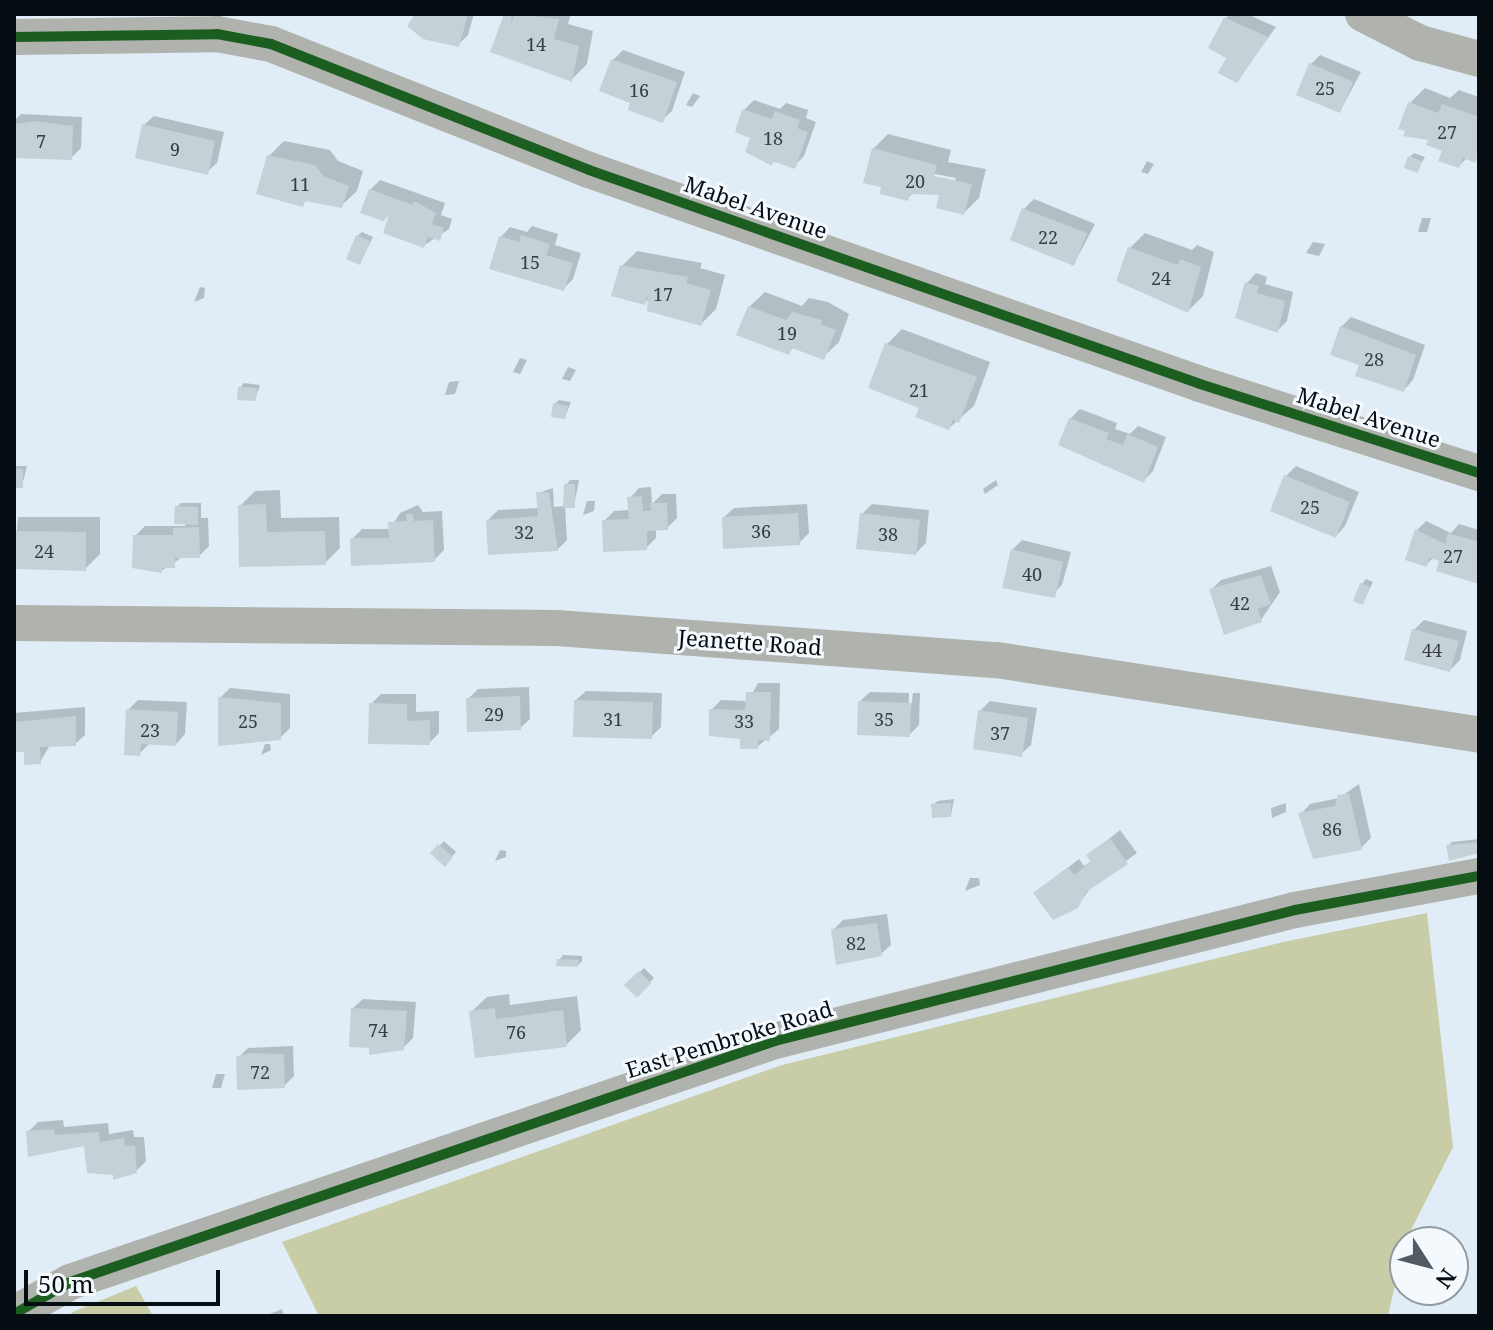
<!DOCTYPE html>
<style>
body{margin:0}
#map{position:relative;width:1493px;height:1330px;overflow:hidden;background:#e0edf6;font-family:"Noto Serif",serif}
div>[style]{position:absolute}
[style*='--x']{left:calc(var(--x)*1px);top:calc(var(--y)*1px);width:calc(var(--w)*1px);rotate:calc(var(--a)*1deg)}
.forest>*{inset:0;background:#c8cda8}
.shadow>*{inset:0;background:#0003}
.building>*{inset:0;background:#c5d0d7}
.minor>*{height:36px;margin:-18px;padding:0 18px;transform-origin:18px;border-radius:18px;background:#afb2ad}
.cycleway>*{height:10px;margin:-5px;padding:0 5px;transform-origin:5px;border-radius:5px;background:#1b5e20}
span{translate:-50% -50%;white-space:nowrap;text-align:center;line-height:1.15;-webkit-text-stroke:6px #f3f9fd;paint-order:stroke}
.number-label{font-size:18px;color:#353e44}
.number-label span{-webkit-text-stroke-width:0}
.street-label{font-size:22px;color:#050d13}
.frame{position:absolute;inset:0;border:16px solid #050d13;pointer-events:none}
.north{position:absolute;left:1389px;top:1226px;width:80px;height:80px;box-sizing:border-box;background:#f3f9fd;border:2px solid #949b9f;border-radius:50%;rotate:126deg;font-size:22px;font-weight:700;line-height:32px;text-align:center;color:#050d13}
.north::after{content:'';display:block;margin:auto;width:28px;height:36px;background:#525b62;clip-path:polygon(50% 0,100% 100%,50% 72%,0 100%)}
.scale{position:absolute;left:24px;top:1270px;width:196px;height:36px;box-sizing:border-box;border:4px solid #050d13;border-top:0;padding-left:10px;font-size:24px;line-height:28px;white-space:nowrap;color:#050d13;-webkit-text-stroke:6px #f3f9fd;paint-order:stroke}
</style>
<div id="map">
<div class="forest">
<div style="clip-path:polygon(1427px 913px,1453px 1147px,1405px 1242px,1388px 1316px,319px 1316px,282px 1242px,782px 1065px,1283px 942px)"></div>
<div style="clip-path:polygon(136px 1286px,153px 1316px,67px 1316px,75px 1311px)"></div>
</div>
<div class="shadow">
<div style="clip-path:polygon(415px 14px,474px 14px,468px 35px,458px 45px,410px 25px)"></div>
<div style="clip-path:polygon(506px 14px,571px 14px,568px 24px,593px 31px,587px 64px,572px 79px,493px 51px)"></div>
<div style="clip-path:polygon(1230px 14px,1247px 14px,1276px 27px,1237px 81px,1229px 57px,1225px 19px)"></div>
<div style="clip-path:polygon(623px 50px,685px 72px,672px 111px,662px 120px,613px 60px)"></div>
<div style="clip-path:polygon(1320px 55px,1361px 72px,1340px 111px,1310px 65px)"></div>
<div style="clip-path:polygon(1425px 88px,1450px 98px,1459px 90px,1479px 97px,1476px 161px,1467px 158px,1459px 166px,1431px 139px,1410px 103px)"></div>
<div style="clip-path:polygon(693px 93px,700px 96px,692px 107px,686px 105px)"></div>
<div style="clip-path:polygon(754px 100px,780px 109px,786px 103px,808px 110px,806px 118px,816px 122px,804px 156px,794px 166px,759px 159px,744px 110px)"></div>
<div style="clip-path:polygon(21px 114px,82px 117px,81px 148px,71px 158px,14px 156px,14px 121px)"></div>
<div style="clip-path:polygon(154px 116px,224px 132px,217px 163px,207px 172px,144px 125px)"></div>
<div style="clip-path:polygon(evenodd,888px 134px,951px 150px,948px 162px,986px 169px,979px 198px,964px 213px,942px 194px,914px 192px,907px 199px,884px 185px,873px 149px,888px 134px,925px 172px,956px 178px,955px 181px,924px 176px,925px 172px)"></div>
<div style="clip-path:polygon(284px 141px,330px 150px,338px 161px,363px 171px,357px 191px,341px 206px,307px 200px,302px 205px,269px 156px)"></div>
<div style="clip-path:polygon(1414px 153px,1425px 157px,1417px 171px,1410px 157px)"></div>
<div style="clip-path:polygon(1147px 161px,1154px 164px,1148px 174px,1141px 172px)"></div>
<div style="clip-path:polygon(380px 180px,445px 203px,441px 215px,452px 219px,449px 229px,423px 246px,394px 207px,370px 190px)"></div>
<div style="clip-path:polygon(1034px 199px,1095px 224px,1074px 264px,1024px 209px)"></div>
<div style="clip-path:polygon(1422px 218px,1431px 218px,1427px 232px,1418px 232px)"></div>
<div style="clip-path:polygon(532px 226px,558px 234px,555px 245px,581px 253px,573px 279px,563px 289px,501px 237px,510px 227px,527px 232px)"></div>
<div style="clip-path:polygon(362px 232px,373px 237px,360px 263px,357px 236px)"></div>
<div style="clip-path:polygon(1145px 233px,1192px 250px,1197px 245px,1214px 252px,1203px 296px,1188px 311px,1130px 248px)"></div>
<div style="clip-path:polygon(1313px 242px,1325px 244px,1319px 256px,1306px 253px)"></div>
<div style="clip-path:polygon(637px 251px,702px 263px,700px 268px,725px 275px,716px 309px,701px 324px,654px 294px,644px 303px,622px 266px)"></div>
<div style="clip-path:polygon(1256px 273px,1267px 277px,1265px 284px,1293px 292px,1287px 321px,1278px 330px,1247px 283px)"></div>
<div style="clip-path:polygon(200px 287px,205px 288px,204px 298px,194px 302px)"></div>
<div style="clip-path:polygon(765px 292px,802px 306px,809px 298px,828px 302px,849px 314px,839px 342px,823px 357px,794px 347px,788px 353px,749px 307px)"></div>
<div style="clip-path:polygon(1351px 317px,1425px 345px,1413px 380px,1404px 390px,1361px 364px,1341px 327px)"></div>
<div style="clip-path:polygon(902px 329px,990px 362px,974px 406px,949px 428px,923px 407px,887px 344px)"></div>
<div style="clip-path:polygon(520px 358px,527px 360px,520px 374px,513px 372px)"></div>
<div style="clip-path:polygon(568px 367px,576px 370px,570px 381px,562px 379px)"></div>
<div style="clip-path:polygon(459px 381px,455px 394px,445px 395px,449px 382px)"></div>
<div style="clip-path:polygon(244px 383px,260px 385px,255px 399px,240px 388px)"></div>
<div style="clip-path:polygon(559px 400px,571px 402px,565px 417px,554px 404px)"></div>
<div style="clip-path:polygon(1080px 409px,1117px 423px,1115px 429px,1130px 434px,1138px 426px,1166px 437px,1153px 471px,1143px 481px,1070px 419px)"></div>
<div style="clip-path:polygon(14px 466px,27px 466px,22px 486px,14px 486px)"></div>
<div style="clip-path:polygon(1296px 466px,1359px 492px,1345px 526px,1336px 536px,1286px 476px)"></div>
<div style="clip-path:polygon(570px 480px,579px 480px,574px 506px,566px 485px)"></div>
<div style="clip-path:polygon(996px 480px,998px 485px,985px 494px,983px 489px)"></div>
<div style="clip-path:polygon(651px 487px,652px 504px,662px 494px,676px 494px,677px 518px,667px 528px,656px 529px,656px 538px,646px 548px,604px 521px,614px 511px,630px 510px,630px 498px,639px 488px)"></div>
<div style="clip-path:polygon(553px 488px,554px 507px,565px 506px,567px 540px,557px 550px,488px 520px,498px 510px,539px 508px,538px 493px)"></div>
<div style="clip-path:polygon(280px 490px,281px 518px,339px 517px,340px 548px,325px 563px,241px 565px,240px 506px,255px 491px)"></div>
<div style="clip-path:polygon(587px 501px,595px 501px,594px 511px,583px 515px)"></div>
<div style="clip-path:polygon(181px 503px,201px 503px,201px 518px,208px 518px,209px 546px,199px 556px,184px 556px,161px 571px,135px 536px,145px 526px,186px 526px,177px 507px)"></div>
<div style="clip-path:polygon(807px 504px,809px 533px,799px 543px,724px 517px,734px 508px)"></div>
<div style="clip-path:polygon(872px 504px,929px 510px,926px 543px,916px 553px,862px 514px)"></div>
<div style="clip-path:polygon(418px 505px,423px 512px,442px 511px,444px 550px,434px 560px,352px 539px,362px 529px,390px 529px,400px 513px)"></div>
<div style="clip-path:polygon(18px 517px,100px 517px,100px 554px,85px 569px,14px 567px)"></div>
<div style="clip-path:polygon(1426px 521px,1451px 533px,1459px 524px,1479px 530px,1479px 582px,1442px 560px,1434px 557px,1426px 565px,1417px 530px)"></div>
<div style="clip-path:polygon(1022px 540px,1071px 552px,1062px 585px,1052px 595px,1012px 550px)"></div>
<div style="clip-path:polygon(1271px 566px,1280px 592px,1261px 620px,1211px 590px,1221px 580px)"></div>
<div style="clip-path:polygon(1366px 579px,1373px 582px,1363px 603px,1362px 584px)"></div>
<div style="clip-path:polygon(1424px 620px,1467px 631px,1460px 660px,1450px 670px,1414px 630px)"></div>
<div style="clip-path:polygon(758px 683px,780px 683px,779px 729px,757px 747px,711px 710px,721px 700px,748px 701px)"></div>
<div style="clip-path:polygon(529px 687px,530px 719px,520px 728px,468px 699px,478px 689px)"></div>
<div style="clip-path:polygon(230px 688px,290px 694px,290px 728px,280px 738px,220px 698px)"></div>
<div style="clip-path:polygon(586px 691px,662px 693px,661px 727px,651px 737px,576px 700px)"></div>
<div style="clip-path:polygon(870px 692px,909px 693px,908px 728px,913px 693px,920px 693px,919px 725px,909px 735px,860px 701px)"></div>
<div style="clip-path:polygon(381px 694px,416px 694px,416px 712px,439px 711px,439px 733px,429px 743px,371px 704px)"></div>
<div style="clip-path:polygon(138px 700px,187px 702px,185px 734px,176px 744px,149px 744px,139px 754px,128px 710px)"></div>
<div style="clip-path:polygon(990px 701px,1037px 708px,1031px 745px,1021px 754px,980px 711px)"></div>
<div style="clip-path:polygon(85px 707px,85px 735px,75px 744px,50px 745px,40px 762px,26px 750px,14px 750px,14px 713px)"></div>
<div style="clip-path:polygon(265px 744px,270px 744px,271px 750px,261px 755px)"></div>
<div style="clip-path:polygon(1359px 784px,1371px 838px,1361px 848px,1301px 814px,1310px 804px,1339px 798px)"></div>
<div style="clip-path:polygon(954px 799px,951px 815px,933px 805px,938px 801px)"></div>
<div style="clip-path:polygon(1286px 803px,1286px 812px,1272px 818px,1271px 808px)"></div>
<div style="clip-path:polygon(1120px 830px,1137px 853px,1093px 885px,1077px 906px,1036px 893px,1079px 859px,1084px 866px,1093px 860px,1089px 855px)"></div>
<div style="clip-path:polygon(1479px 839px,1479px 852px,1448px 846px,1452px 842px)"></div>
<div style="clip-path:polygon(444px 841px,456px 852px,445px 864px,433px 853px)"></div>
<div style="clip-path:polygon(500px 850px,506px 851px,506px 857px,495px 861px)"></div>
<div style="clip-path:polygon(970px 878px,979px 878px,980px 885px,965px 891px)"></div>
<div style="clip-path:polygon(887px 914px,891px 945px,881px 954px,833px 930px,843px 920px)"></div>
<div style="clip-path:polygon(563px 955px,582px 956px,582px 961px,578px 965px,559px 960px)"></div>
<div style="clip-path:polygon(644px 968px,654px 978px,637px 995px,627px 985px)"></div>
<div style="clip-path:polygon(509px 994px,510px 1005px,577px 996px,581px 1030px,566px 1045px,471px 1012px,487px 997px)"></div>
<div style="clip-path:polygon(363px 999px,416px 1002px,413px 1038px,403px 1048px,371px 1046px,353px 1008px)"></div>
<div style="clip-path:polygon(293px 1046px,294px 1076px,284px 1086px,238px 1058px,248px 1048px)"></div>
<div style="clip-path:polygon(216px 1074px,225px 1074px,221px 1088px,212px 1088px)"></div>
<div style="clip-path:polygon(63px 1120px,64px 1127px,108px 1123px,109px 1134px,133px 1130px,134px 1137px,144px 1137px,146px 1161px,136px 1171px,86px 1144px,28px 1132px,38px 1122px)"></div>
<div style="clip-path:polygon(282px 1309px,284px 1316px,265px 1316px)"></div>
</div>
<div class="building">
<div style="clip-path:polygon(468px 14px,459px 47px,423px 39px,407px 26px,415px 14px)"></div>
<div style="clip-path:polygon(504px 14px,512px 14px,511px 25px,514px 14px,559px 19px,554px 39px,579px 46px,572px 82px,490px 52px)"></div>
<div style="clip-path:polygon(1224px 17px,1268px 37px,1237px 83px,1218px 73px,1226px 58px,1208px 48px)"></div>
<div style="clip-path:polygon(611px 59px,677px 82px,663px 123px,628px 110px,630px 103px,599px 91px)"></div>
<div style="clip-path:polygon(1309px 63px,1353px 82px,1340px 113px,1296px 95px)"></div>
<div style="clip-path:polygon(1408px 102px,1438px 113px,1442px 104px,1479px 117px,1476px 163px,1463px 158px,1459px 168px,1438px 161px,1442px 151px,1426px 145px,1428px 140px,1403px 136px,1405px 131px,1398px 129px)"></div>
<div style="clip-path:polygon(742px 109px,772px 119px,775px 111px,800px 120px,797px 128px,808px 132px,795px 169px,773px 161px,772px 166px,745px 152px,750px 138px,735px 132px)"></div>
<div style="clip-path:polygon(35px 121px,73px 126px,72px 160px,14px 158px,14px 124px)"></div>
<div style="clip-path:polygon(142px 124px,215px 141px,208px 175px,135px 158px)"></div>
<div style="clip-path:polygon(872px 148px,937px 165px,934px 176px,972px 184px,964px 215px,936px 208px,939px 195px,910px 194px,908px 201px,880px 194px,881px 187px,863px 183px)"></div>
<div style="clip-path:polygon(267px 155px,315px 165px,323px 176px,349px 186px,342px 208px,305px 201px,303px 207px,256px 194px)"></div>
<div style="clip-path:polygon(1408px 156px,1422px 161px,1418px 173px,1404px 168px)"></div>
<div style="clip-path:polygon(369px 189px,413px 205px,414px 201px,436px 213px,432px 224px,444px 228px,440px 241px,428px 237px,424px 248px,383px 233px,389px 215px,383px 221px,360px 213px)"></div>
<div style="clip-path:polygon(1022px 208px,1087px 233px,1074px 266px,1010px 240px)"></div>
<div style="clip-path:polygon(356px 235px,370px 241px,360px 265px,346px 259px)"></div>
<div style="clip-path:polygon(521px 235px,550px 244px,546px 255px,573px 263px,564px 291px,489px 269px,499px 236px,519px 242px)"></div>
<div style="clip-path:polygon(1128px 247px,1178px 265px,1180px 259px,1201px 267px,1188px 313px,1116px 281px)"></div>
<div style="clip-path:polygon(620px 265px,688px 277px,686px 283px,711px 290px,701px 326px,647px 311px,648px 294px,645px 305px,611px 296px)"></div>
<div style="clip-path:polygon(1245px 282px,1259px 286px,1257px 293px,1285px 301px,1278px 333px,1235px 318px)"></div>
<div style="clip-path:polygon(748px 306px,786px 320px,792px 312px,822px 320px,821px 324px,836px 330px,824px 360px,792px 348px,789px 355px,736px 335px)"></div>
<div style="clip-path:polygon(1340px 326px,1416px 355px,1404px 392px,1355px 376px,1359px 365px,1330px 355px)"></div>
<div style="clip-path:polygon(885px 343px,977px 377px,959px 423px,953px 420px,949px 430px,915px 417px,919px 408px,868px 388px)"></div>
<div style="clip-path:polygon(238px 387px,257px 388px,256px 401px,237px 400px)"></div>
<div style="clip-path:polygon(553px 403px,568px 406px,565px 419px,551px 417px)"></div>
<div style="clip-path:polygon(1069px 418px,1109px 433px,1106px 439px,1123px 445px,1127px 434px,1158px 447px,1144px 483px,1058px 445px)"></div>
<div style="clip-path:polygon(14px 469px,23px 469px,23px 488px,14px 488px)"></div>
<div style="clip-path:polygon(1284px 475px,1350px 502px,1336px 538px,1270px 511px)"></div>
<div style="clip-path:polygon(564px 484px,575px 484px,575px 508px,563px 508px)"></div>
<div style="clip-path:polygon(536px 492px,549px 492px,558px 551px,488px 555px,486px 520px,538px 516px)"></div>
<div style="clip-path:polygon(642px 496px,643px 511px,651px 511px,650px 503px,667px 503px,668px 530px,647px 531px,647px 550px,603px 552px,602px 520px,629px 519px,627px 497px)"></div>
<div style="clip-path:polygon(266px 504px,267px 532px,325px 531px,326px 565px,239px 567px,238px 505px)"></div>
<div style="clip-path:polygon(175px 506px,198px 507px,198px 525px,174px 524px)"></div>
<div style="clip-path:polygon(798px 513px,800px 545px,723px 549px,722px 517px)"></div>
<div style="clip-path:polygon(860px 513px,920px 520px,916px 555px,856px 549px)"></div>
<div style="clip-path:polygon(406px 514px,413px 514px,414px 521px,433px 520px,435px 562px,351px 566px,350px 538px,389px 538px,388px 522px,407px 521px)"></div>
<div style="clip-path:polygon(199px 527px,200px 558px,175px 558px,175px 568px,162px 568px,162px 573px,132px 568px,133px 535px,173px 535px,173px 528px)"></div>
<div style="clip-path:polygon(1415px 529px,1445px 544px,1448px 533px,1479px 542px,1479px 584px,1436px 571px,1439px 561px,1429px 558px,1427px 567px,1405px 560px)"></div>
<div style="clip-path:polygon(14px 531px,86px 532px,86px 571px,14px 569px)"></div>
<div style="clip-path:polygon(1011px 549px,1063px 562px,1055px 598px,1002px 588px)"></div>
<div style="clip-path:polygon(1261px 575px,1271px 604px,1258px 609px,1262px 622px,1224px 635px,1209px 589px)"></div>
<div style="clip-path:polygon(1360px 583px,1370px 587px,1363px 605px,1353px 601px)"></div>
<div style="clip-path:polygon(1412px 629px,1459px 641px,1450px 672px,1404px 660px)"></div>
<div style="clip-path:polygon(746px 692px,771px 692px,770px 741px,758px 740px,758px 749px,740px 749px,740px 739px,709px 736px,709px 709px,745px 710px)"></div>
<div style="clip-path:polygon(520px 696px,521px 730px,467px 732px,466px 698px)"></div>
<div style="clip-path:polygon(218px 697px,281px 703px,281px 740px,218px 746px)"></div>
<div style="clip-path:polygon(574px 700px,653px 702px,652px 739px,573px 737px)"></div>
<div style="clip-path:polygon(858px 701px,911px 703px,910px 737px,857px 735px)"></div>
<div style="clip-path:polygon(369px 703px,407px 704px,407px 721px,430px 720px,430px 745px,368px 744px)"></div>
<div style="clip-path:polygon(126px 709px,178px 712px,176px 746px,141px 744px,140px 756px,124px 755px)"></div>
<div style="clip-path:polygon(978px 710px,1028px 718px,1022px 757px,973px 749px)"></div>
<div style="clip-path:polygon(76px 716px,76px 746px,40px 747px,41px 764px,24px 765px,24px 752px,14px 752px,14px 722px)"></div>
<div style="clip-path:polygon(1349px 793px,1362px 850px,1313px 859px,1298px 813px,1335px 806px,1338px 795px)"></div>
<div style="clip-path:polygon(951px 803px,951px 817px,932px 818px,931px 804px)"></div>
<div style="clip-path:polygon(1110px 838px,1128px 864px,1086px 892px,1078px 908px,1053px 920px,1033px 893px,1068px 867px,1074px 875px,1091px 862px,1086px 855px)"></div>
<div style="clip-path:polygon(1479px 842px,1479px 853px,1449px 861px,1446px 845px)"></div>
<div style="clip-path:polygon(438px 844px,453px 857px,445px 867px,430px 853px)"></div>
<div style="clip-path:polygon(877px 923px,882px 956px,836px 965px,831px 929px)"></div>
<div style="clip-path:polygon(557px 959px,579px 960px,578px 967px,556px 966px)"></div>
<div style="clip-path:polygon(639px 971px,651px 983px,637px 998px,624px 985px)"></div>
<div style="clip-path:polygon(351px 1008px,407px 1011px,404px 1050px,369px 1055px,369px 1048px,349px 1047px)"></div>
<div style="clip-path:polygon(495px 1008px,496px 1019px,563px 1010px,567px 1047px,475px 1058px,469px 1011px)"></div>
<div style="clip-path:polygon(249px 1053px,284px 1054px,285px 1088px,237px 1090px,236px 1057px)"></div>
<div style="clip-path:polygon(54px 1129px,55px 1135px,99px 1132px,100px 1142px,124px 1138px,125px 1146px,135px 1146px,137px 1173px,113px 1180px,113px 1175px,87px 1173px,84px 1146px,28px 1157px,26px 1131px)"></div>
</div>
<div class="minor">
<div style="--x:1363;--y:14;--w:64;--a:27"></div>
<div style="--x:1420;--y:43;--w:61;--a:15.2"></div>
<div style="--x:14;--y:37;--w:203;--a:-0.8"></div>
<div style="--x:217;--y:34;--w:55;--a:10.5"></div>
<div style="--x:271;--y:44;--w:342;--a:21.6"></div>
<div style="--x:589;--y:170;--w:647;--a:19.3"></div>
<div style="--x:1200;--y:384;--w:293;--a:17.7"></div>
<div style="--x:14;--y:623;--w:543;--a:0.53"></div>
<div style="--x:557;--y:628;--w:441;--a:4.2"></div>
<div style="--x:997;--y:660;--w:488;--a:8.8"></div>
<div style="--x:14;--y:1314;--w:64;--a:-29.7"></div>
<div style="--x:70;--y:1282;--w:745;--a:-18.87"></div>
<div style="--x:775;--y:1041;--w:536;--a:-14.14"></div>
<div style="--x:1295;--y:910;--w:187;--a:-10.5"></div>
</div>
<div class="cycleway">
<div style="--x:14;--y:37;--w:203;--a:-0.8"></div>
<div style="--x:217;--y:34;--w:55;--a:10.5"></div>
<div style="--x:271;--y:44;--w:342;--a:21.6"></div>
<div style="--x:589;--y:170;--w:647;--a:19.3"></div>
<div style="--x:1200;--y:384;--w:293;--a:17.7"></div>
<div style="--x:14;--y:1314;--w:64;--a:-29.7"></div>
<div style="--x:70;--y:1282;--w:745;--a:-18.87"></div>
<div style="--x:775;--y:1041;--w:536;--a:-14.14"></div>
<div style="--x:1295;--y:910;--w:187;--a:-10.5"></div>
</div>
<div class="number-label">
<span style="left:536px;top:44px">14</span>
<span style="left:1325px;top:88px">25</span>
<span style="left:639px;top:90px">16</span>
<span style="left:1447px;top:132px">27</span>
<span style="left:773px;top:138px">18</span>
<span style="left:41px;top:141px">7</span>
<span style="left:175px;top:149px">9</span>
<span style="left:915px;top:181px">20</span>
<span style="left:300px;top:184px">11</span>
<span style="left:1048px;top:237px">22</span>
<span style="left:530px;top:262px">15</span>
<span style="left:1161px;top:278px">24</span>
<span style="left:663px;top:294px">17</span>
<span style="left:787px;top:333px">19</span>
<span style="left:1374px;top:359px">28</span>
<span style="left:919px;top:390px">21</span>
<span style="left:1310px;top:507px">25</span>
<span style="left:761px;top:531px">36</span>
<span style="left:524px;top:532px">32</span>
<span style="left:888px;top:534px">38</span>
<span style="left:44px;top:551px">24</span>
<span style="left:1453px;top:556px">27</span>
<span style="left:1032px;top:574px">40</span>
<span style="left:1240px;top:603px">42</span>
<span style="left:1432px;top:650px">44</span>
<span style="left:494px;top:714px">29</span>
<span style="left:613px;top:719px">31</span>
<span style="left:884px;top:719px">35</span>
<span style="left:248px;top:721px">25</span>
<span style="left:744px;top:721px">33</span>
<span style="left:150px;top:730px">23</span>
<span style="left:1000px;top:733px">37</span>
<span style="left:1332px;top:829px">86</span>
<span style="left:856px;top:943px">82</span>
<span style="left:378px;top:1030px">74</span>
<span style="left:516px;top:1032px">76</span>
<span style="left:260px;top:1072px">72</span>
</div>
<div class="street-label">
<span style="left:756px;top:207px;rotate:19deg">Mabel Avenue</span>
<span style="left:1369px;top:417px;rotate:18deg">Mabel Avenue</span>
<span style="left:750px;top:642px;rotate:4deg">Jeanette Road</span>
<span style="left:729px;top:1039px;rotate:-17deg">East Pembroke Road</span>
</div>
<div class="frame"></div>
<div class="north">N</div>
<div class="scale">50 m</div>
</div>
